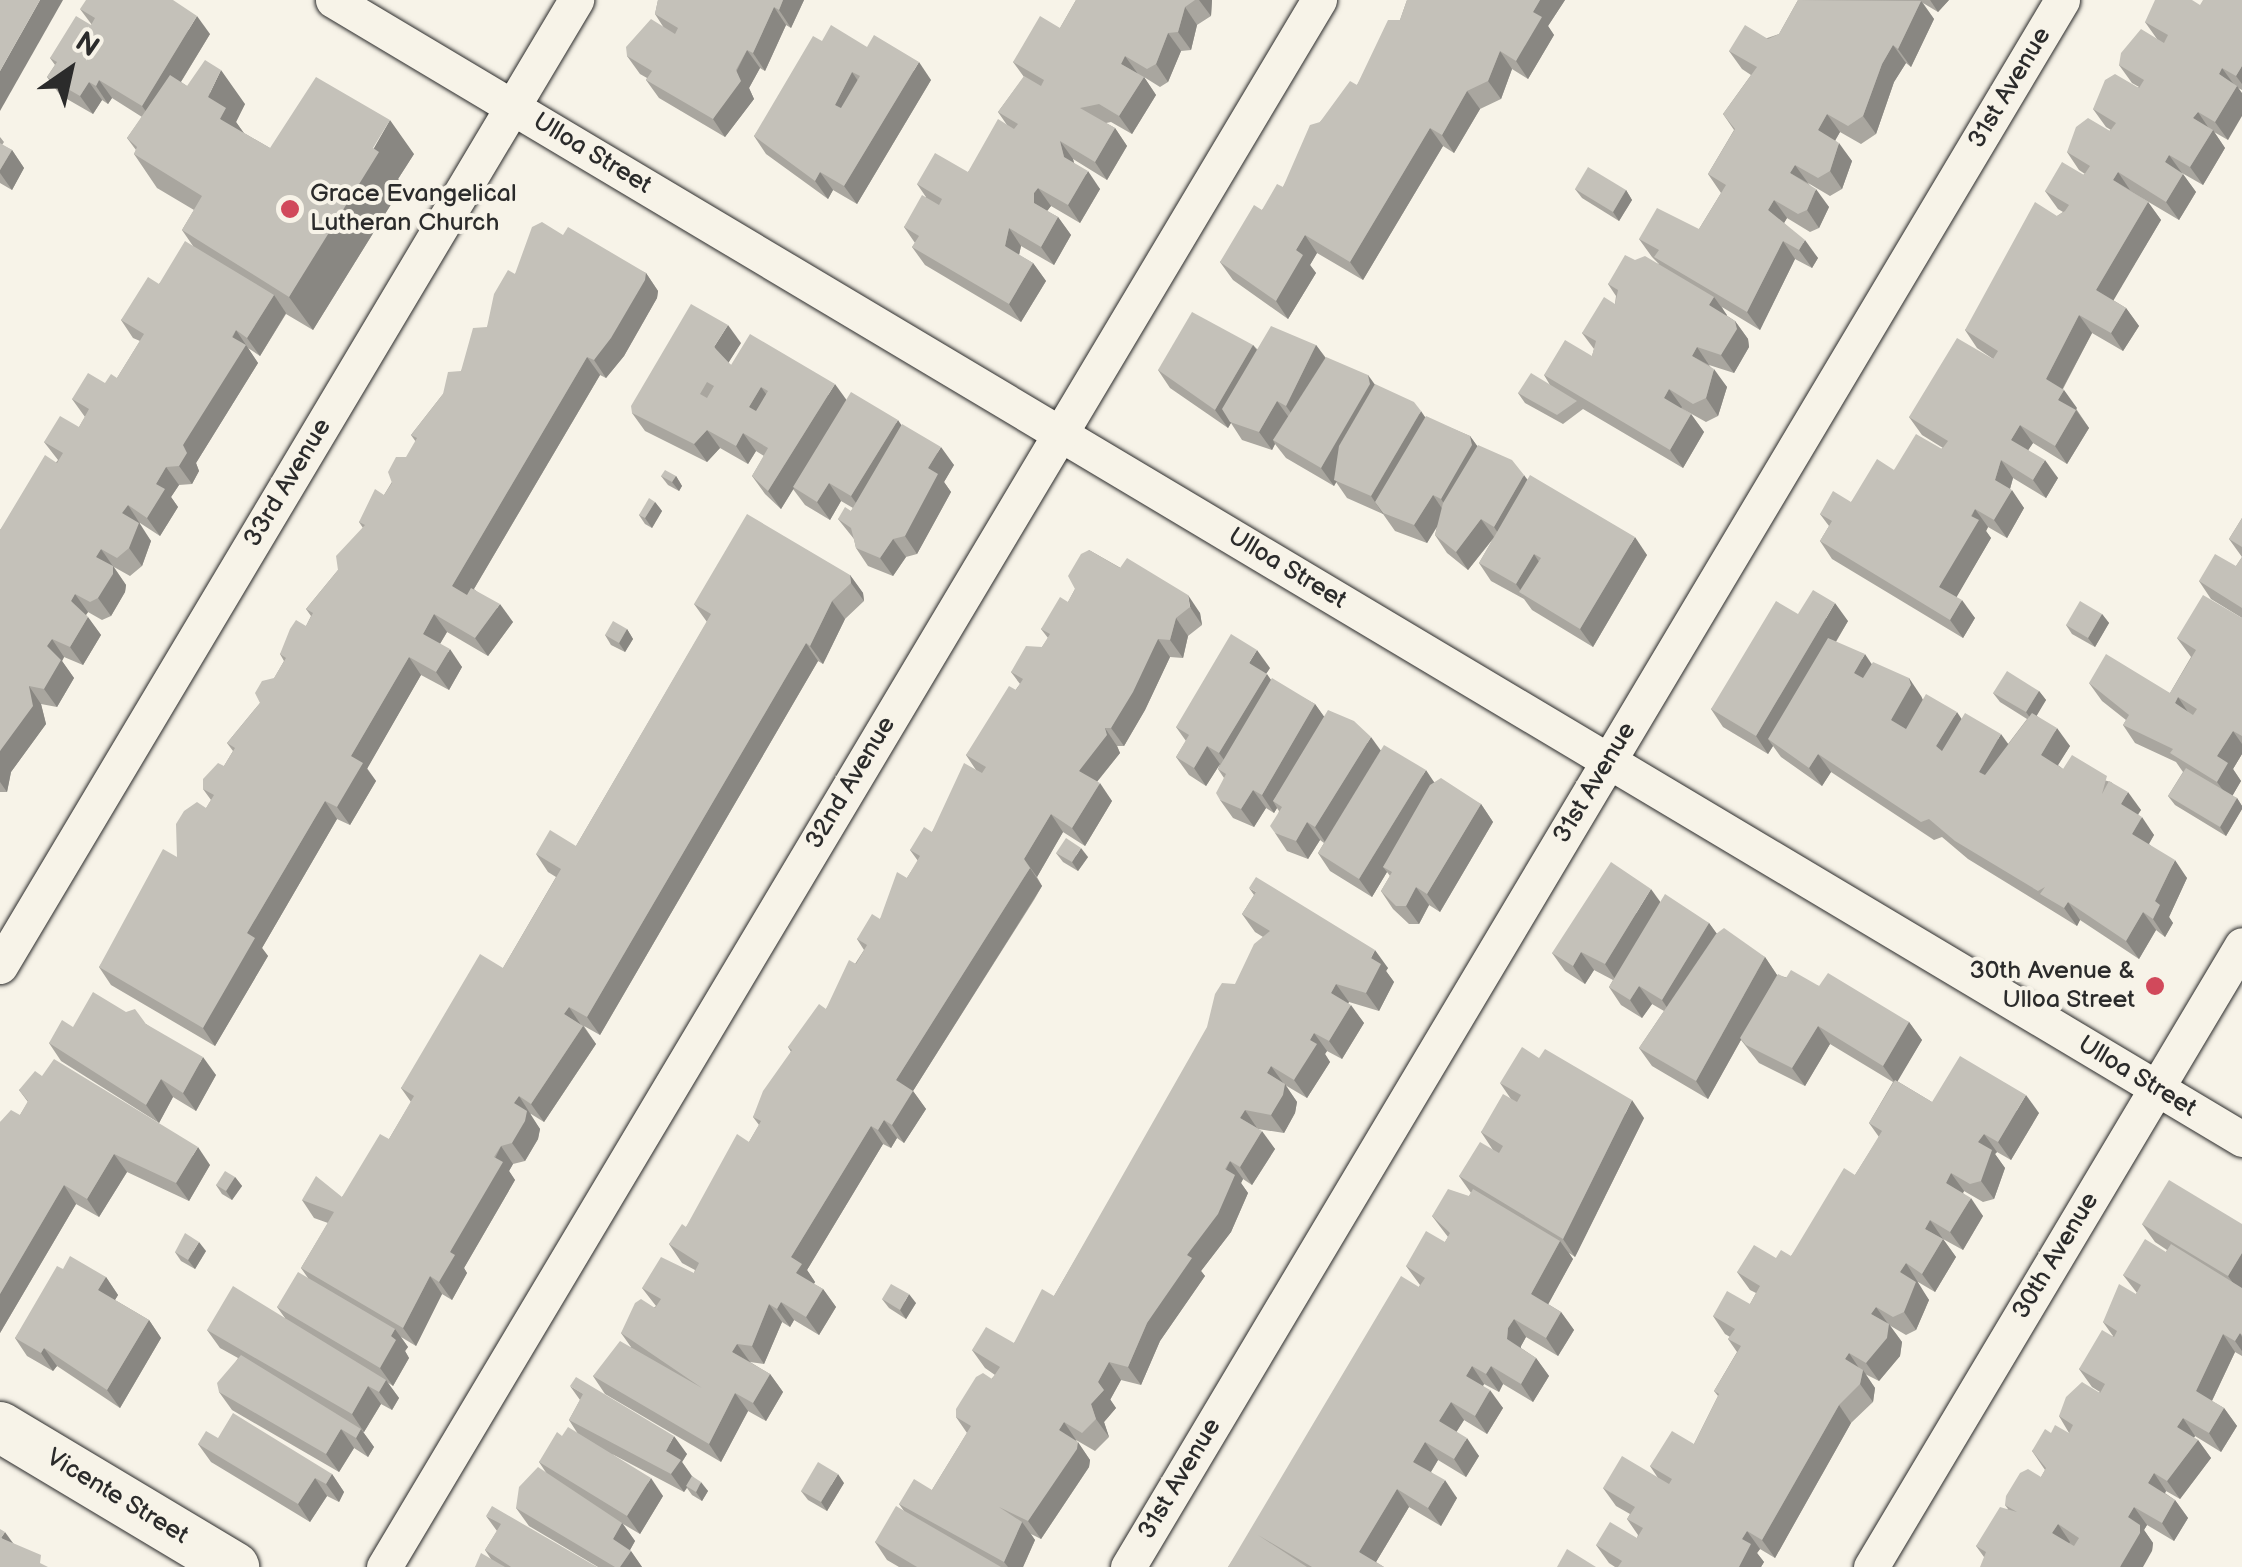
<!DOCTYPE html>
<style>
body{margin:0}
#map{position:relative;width:2242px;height:1567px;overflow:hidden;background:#f7f3e8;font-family:"Balsamiq Sans",sans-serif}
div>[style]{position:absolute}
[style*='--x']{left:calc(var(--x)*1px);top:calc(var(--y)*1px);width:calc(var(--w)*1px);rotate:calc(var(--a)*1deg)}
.roads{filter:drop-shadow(0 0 2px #2b2b2b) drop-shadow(0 0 2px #2b2b2b)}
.street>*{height:35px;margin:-17.5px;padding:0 17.5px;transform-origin:17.5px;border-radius:17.5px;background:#f7f3e8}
.secondary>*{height:50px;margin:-25px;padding:0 25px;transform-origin:25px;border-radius:25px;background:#f7f3e8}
.wall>*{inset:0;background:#a9a69f}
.shaded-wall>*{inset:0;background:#898782}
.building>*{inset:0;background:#c4c1b9}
.dots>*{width:28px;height:28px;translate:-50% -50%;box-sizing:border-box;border:5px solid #f7f3e8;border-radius:50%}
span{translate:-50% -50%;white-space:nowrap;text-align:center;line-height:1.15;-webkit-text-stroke:8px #f7f3e8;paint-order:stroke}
.street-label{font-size:25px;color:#2b2b2b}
.poi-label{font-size:25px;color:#2b2b2b}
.left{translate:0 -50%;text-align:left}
.right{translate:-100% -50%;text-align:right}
.north{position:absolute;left:20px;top:20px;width:100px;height:100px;-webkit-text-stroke:8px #f7f3e8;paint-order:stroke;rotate:34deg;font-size:28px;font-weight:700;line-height:40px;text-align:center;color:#2b2b2b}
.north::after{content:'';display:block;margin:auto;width:35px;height:45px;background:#2b2b2b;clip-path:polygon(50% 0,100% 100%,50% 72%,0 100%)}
</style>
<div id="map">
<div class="roads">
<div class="street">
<div style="--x:333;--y:0;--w:2223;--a:30.82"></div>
<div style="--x:0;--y:966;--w:1125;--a:-59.19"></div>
<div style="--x:384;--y:1567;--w:1825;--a:-59.18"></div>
<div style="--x:1128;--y:1567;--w:1824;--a:-59.2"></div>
<div style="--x:1871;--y:1567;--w:724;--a:-59.19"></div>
</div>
<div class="secondary">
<div style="--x:0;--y:1427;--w:273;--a:30.9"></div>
</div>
</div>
<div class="wall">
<div style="clip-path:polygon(658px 0,804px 0,791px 28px,786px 25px,765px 71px,760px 68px,749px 88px,754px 99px,725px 137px,659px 98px,646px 80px,647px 78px,640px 74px,627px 56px,664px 28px,655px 14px)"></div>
<div style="clip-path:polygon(1076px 0,1212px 0,1211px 16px,1197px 25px,1191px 50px,1181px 51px,1168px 82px,1160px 87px,1144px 77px,1156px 95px,1132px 134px,1111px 122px,1106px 123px,1115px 128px,1127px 146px,1107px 180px,1073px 159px,1074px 163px,1100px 189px,1080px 223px,1051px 206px,1047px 211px,1058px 217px,1071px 235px,1054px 265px,1021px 246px,1019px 255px,1033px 263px,1046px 281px,1021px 322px,925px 265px,912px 247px,915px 243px,904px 227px,926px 197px,917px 184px,968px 172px,1007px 125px,998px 112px,1024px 77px,1013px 62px,1060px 28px)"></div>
<div style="clip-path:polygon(1407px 0,1565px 0,1548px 26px,1554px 35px,1528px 79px,1512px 69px,1501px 99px,1480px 109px,1454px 153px,1443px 146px,1363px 280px,1317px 253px,1310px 265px,1316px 273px,1288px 319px,1233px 280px,1220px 262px,1262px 210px,1283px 187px,1320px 122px,1357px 85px,1400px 20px)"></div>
<div style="clip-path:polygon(1798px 0,1949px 0,1938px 12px,1923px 3px,1934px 19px,1911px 67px,1906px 63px,1894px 82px,1876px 134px,1861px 144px,1840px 132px,1835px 140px,1852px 161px,1842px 189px,1830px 196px,1808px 183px,1829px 207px,1819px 228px,1810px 232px,1787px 218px,1784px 223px,1818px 258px,1812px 268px,1795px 259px,1760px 330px,1722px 307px,1726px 315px,1735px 321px,1748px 339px,1749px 347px,1734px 373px,1709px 365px,1727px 387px,1718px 416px,1706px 422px,1681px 408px,1691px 414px,1704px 432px,1683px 468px,1583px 409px,1563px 424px,1525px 403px,1518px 393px,1550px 385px,1544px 375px,1592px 356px,1594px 349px,1582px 333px,1615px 304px,1616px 296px,1608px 284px,1635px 260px,1659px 264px,1652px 257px,1639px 239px,1699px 229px,1721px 193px,1708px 174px,1734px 130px,1723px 114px,1751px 75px,1742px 69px,1729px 51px,1779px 34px)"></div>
<div style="clip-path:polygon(2242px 0,2242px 90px,2238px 88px,2228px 140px,2214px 132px,2225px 148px,2203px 185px,2182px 173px,2196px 192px,2179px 220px,2130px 191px,2148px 202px,2161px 220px,2113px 300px,2126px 308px,2139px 326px,2123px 351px,2092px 333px,2063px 389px,2089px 428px,2067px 464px,2033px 443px,2028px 450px,2058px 478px,2046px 498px,2013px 478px,2010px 489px,2024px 508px,2007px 538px,1988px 527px,1986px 531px,1991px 538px,1956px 597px,1975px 618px,1963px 638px,1832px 559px,1820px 541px,1829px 526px,1820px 514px,1851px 502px,1894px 470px,1943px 448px,1922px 435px,1909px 417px,1993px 359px,1977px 348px,1965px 330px,2057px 216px,2063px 212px,2058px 209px,2045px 191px,2085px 174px,2079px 170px,2067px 152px,2111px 130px,2106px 127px,2093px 109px,2139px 87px,2132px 83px,2119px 65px,2157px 39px,2145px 22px,2200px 5px)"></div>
<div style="clip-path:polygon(80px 9px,210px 34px,181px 82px,187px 86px,245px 104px,236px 122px,244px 133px,270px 148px,414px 154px,398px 179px,403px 185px,313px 330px,286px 314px,260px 356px,248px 348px,258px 363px,196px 463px,199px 471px,192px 484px,179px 485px,171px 497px,178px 507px,160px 536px,140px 523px,139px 525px,151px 541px,142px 566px,130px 576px,114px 567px,126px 585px,125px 592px,111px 616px,102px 620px,88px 612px,86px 615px,101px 635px,83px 665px,64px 657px,62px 661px,74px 678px,57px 707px,41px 704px,46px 724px,11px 772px,7px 792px,0 792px,0 530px,58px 460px,44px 442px,79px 427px,85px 417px,72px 399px,117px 378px,140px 341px,133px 338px,121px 320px,159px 284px,193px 246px,182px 230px,194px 210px,157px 188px,134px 154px,136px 150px,127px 138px,142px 117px,112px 98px,108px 104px,102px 100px,93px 114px,60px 95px,47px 77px,55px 65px,50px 58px,92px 25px)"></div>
<div style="clip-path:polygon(822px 41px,867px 47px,931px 80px,857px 204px,833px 190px,828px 199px,766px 154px,754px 136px)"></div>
<div style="clip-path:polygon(0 137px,4px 142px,2px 145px,12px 150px,24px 168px,12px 190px,0 183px)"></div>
<div style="clip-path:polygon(1575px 189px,1626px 190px,1632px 200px,1619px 221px,1582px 198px)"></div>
<div style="clip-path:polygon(563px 235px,646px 273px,658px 291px,657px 298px,624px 356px,606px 378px,600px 375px,474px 589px,513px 622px,488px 656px,447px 632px,440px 644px,462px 667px,449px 690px,421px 675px,367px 768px,376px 781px,350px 825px,337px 819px,262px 948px,268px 956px,215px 1046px,111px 985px,99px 967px,177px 857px,211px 800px,203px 789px,224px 766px,233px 751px,227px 743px,260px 703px,284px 661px,280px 654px,306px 626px,311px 616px,306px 609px,338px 570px,363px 528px,359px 522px,384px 495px,416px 442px,411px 435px,461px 371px,487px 327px,515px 274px)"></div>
<div style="clip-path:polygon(741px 343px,728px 363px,731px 365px,846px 400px,901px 425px,954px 465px,944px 482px,951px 492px,917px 554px,906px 557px,893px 576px,868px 566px,856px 548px,854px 539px,838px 519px,851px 511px,853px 508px,841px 501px,830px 520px,805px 505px,793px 489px,781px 509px,765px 494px,752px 476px,764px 456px,756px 451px,748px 464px,720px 448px,707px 462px,645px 431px,632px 413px)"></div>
<div style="clip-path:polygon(1253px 345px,1257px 349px,1316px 345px,1326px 358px,1375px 385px,1425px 417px,1470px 436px,1477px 446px,1528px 480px,1647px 555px,1593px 647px,1532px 610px,1524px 599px,1491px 581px,1479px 563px,1493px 539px,1468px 570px,1447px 553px,1435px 535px,1437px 527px,1427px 543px,1395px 531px,1383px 514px,1347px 498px,1336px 482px,1334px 486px,1286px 458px,1275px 444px,1272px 450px,1242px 440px,1231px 423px,1228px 428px,1170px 388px,1158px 370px)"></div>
<div style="clip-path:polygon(661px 476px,676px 476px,682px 486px,679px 491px,668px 485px)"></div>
<div style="clip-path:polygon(655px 502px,662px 511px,652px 528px,645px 524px,639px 515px)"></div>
<div style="clip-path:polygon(2242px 518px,2242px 618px,2211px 599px,2199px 581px,2236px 566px,2242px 557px,2229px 539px)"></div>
<div style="clip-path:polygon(1089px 550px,1200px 613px,1202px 625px,1188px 636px,1183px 658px,1170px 657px,1145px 710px,1124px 746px,1117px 746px,1120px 753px,1097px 782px,1112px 801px,1085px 846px,1063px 832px,1037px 877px,1042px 886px,1034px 900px,913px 1091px,926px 1109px,904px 1143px,897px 1138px,891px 1148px,883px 1144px,807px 1270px,815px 1282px,814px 1284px,823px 1289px,836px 1307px,819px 1335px,794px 1320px,790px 1327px,782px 1322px,764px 1364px,750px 1362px,770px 1374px,783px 1392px,766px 1421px,748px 1411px,721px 1462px,605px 1394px,593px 1376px,631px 1347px,621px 1333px,656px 1306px,642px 1288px,694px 1273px,695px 1270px,682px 1263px,669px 1244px,686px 1227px,749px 1142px,759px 1125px,753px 1117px,791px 1052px,788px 1047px,826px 1009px,864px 950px,857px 939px,880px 919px,918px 861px,910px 850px,932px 832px,976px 770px,966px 755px,1020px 684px,1011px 672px,1042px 647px,1048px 638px,1041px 629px,1068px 602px,1075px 589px)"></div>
<div style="clip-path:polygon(850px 575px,863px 593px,864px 601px,845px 619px,823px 664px,818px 661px,600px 1035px,584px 1026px,596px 1044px,544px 1122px,531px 1114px,530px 1115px,540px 1129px,538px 1139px,525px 1161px,513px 1164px,509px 1171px,515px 1180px,464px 1268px,467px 1273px,452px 1300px,442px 1294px,416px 1346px,401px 1337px,408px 1347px,405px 1351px,409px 1358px,393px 1386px,387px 1382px,399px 1398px,392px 1410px,381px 1404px,364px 1432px,363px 1432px,374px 1447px,368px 1457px,354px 1448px,339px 1472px,232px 1410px,219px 1392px,238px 1358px,220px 1348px,207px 1330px,285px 1318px,277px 1307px,308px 1278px,301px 1268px,328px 1223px,314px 1218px,302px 1200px,342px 1197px,389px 1139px,411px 1102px,401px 1088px,503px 968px,556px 877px,548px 872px,536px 854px,576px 846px,707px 622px,694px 604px)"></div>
<div style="clip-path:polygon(1798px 614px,1848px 621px,1836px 642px,1921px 696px,1923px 700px,2008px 744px,2027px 719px,2000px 702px,1993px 693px,2039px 691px,2046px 700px,2036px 715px,2070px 746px,2058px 765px,2063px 769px,2111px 782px,2141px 810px,2138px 814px,2154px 835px,2149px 844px,2187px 878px,2169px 917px,2173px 923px,2165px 937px,2156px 930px,2139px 959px,2080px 920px,2077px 926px,1968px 859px,1942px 837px,1934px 840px,1831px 772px,1822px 786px,1781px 757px,1773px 746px,1768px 754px,1723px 727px,1711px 709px)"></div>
<div style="clip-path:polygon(2102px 614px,2109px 623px,2095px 647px,2072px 634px,2066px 625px)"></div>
<div style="clip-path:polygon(2242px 618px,2242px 754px,2233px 769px,2241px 781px,2232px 796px,2237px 798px,2242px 806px,2242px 809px,2226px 836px,2175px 805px,2168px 796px,2183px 772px,2176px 762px,2135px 743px,2123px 725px,2126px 720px,2102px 701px,2089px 683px,2170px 693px,2191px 657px,2177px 638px)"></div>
<div style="clip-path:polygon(627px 629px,633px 639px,625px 652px,611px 645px,605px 635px)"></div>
<div style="clip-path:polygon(1270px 668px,1266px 674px,1271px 680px,1315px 704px,1324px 717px,1434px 782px,1481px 804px,1493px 822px,1440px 912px,1429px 905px,1419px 924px,1409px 924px,1393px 909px,1381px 891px,1390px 876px,1387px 872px,1372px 897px,1330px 871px,1318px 853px,1324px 843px,1320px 840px,1308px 859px,1287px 851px,1275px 833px,1279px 811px,1277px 808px,1274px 813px,1266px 808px,1254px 827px,1233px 818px,1220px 800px,1224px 778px,1218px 769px,1220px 764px,1206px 786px,1189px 775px,1176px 757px,1186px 741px,1176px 727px)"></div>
<div style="clip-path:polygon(1056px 853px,1088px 857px,1078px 871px,1063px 862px)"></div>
<div style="clip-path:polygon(1249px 888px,1388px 968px,1386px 971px,1394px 982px,1379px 1011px,1349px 1002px,1348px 1003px,1364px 1023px,1342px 1059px,1327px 1051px,1325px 1054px,1330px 1062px,1307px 1098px,1285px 1085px,1297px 1102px,1295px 1113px,1284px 1133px,1258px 1129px,1275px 1149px,1252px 1185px,1243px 1179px,1241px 1183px,1248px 1193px,1231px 1232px,1201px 1271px,1205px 1276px,1160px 1341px,1141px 1385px,1121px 1380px,1110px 1400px,1116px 1408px,1104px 1422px,1109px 1437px,1095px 1451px,1076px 1440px,1090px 1460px,1089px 1467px,1041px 1539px,1031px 1534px,1035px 1540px,1023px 1567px,899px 1567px,887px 1560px,875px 1542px,904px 1511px,899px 1504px,932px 1490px,967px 1433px,956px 1417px,995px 1375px,985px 1368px,972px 1350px,1014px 1343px,1054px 1296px,1263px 937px,1255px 932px,1242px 914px,1254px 895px)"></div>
<div style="clip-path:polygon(1660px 902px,1709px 923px,1717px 934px,1765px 957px,1777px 975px,1819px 986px,1909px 1022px,1922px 1040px,1897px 1081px,1932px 1102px,2039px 1113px,2011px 1160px,1997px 1152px,1995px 1154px,2005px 1168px,1994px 1199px,1983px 1202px,1964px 1191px,1963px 1193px,1983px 1216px,1963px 1250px,1943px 1239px,1956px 1257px,1935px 1292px,1918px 1282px,1917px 1283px,1929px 1300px,1916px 1330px,1906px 1335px,1889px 1325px,1902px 1342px,1900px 1356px,1879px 1381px,1865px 1374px,1875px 1388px,1873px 1402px,1851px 1423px,1775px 1558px,1760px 1549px,1757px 1553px,1764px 1562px,1761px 1567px,1615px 1567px,1609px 1563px,1596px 1545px,1637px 1538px,1638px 1535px,1627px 1519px,1630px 1514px,1616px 1506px,1603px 1488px,1658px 1478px,1650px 1466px,1694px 1444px,1718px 1396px,1714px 1391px,1737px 1352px,1728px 1339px,1730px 1337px,1725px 1334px,1713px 1316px,1750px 1304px,1756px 1293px,1750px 1290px,1737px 1272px,1776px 1258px,1791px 1256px,1855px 1175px,1879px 1137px,1869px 1123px,1893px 1082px,1830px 1044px,1805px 1086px,1759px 1063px,1741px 1040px,1708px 1099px,1652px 1066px,1639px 1048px,1664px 1011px,1652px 1004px,1642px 1018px,1621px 1005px,1609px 987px,1613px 980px,1594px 970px,1585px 984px,1565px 971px,1552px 953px)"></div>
<div style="clip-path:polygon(146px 1024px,216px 1075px,196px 1111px,173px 1097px,159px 1123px,61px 1061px,49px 1043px,73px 1027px)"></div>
<div style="clip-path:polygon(42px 1076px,210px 1165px,189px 1201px,127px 1172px,99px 1217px,76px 1204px,0 1333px,0 1122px,20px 1115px,28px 1102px,19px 1090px)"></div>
<div style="clip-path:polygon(1500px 1083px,1644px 1118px,1575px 1257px,1569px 1253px,1573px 1259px,1548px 1304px,1561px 1312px,1574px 1330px,1558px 1356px,1526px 1337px,1521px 1346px,1521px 1348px,1536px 1358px,1549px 1376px,1533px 1402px,1503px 1384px,1499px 1392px,1484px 1384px,1483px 1386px,1503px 1408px,1487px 1434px,1464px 1420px,1456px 1432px,1479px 1456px,1466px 1477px,1438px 1460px,1431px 1472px,1457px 1498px,1441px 1526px,1409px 1507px,1376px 1562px,1384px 1567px,1228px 1567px,1420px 1285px,1406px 1266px,1445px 1242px,1448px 1237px,1432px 1216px,1469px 1196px,1471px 1193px,1459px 1176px,1493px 1150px,1481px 1132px,1511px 1099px)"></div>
<div style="clip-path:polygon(235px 1177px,242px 1186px,232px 1200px,222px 1194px,216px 1185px)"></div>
<div style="clip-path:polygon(2142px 1224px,2242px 1224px,2242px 1356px,2235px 1352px,2212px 1401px,2224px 1408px,2237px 1426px,2221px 1452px,2195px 1436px,2194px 1438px,2198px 1440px,2211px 1458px,2180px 1499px,2166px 1491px,2165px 1493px,2175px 1500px,2188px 1518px,2174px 1541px,2147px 1525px,2144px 1530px,2153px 1543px,2152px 1551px,1984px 1557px,1976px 1546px,2008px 1509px,2005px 1505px,2041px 1477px,2045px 1470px,2032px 1451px,2051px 1433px,2069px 1433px,2059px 1416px,2100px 1392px,2092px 1387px,2079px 1369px,2113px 1336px,2103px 1322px,2137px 1293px,2123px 1275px,2166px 1252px,2167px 1250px,2155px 1242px)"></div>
<div style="clip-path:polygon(206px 1251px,195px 1269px,181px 1261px,175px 1252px)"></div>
<div style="clip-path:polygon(63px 1269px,106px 1277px,118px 1295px,115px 1300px,149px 1320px,161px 1338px,120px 1408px,57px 1366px,53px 1371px,27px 1356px,15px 1338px)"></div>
<div style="clip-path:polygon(882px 1299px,916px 1303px,906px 1319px,889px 1308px)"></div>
<div style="clip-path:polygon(570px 1386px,687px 1454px,682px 1462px,692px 1476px,708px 1491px,702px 1501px,692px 1495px,687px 1488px,684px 1492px,612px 1454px,663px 1496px,640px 1534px,623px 1524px,635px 1541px,630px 1550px,642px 1567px,598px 1567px,529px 1526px,516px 1508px,547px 1474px,539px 1462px,562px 1436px,578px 1434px,569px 1420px,580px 1400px)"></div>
<div style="clip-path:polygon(218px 1438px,332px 1474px,344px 1492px,339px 1502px,327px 1496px,310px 1522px,211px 1462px,198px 1444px)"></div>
<div style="clip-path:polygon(844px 1483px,827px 1511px,808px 1500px,801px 1491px)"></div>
<div style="clip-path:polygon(486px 1516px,597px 1567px,475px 1567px,491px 1559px,485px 1550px,497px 1531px)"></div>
</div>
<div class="shaded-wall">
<div style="clip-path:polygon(40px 0,63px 0,0 111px,0 71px)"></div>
<div style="clip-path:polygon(783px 0,804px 0,791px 28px,779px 10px)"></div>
<div style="clip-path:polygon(1199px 0,1212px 0,1211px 16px)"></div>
<div style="clip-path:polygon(1540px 0,1565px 0,1548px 26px,1554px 35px,1528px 79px,1516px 61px,1533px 12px)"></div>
<div style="clip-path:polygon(1930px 0,1949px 0,1938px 12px)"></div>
<div style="clip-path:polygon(1921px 1px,1934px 19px,1911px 67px,1898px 49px)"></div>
<div style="clip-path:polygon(774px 7px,786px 25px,765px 71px,753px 53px)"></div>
<div style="clip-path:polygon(1185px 7px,1197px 25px,1191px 50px,1178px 32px)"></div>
<div style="clip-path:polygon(197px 16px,210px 34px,155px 124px,142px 106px)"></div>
<div style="clip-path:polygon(1168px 33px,1181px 51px,1168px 82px,1156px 64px)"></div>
<div style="clip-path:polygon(1893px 45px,1906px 63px,1894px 82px,1876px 134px,1863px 116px,1882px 64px)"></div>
<div style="clip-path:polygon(747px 50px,760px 68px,749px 88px,754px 99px,725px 137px,713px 119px)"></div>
<div style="clip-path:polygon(1500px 51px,1512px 69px,1501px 99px,1488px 81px)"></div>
<div style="clip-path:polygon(1125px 56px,1138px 74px,1121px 64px)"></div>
<div style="clip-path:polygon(919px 62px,931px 80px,857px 204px,844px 186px)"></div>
<div style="clip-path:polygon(2242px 66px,2242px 84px,2236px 76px)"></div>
<div style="clip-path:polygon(2222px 68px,2235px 86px,2219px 74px)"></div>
<div style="clip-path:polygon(221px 70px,245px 104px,236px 122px,250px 142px,220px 119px,208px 97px)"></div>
<div style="clip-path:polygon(852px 72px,864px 90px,848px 123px,835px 105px)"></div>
<div style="clip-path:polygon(1144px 77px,1156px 95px,1132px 134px,1119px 116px)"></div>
<div style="clip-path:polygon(99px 80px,112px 98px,108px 104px,96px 86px)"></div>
<div style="clip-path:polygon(89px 82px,102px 100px,93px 114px,80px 96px)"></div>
<div style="clip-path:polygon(2237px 86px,2242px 93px,2242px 116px,2228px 140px,2215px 122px)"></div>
<div style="clip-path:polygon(1467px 91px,1480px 109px,1454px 153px,1442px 135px)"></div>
<div style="clip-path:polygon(2198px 112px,2210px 130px,2193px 118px)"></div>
<div style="clip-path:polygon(1827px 114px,1840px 132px,1831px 148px,1818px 130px)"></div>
<div style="clip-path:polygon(390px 120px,414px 154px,398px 179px,403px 185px,313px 330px,289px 297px)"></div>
<div style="clip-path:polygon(1115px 128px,1127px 146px,1107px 180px,1095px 162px)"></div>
<div style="clip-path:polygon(1430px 128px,1443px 146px,1363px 280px,1350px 262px)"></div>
<div style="clip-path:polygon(2213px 130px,2225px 148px,2203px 185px,2190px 167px)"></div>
<div style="clip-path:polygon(1060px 141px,1073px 159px,1077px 175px,1064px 157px)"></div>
<div style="clip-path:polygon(1839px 143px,1852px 161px,1842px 189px,1830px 171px)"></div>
<div style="clip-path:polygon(12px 150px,24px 168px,12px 190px,0 173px,0 170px)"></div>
<div style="clip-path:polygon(2169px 155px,2182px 173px,2165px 162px)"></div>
<div style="clip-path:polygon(1795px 165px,1808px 183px,1790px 173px)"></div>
<div style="clip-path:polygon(1088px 171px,1100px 189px,1080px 223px,1068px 205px)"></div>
<div style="clip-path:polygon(820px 172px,833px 190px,828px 199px,815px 181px)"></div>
<div style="clip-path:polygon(2118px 172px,2130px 190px,2113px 180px)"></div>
<div style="clip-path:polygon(2183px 174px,2196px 192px,2179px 220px,2166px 202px)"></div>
<div style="clip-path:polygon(1038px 188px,1051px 206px,1047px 211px,1034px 203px,1034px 193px)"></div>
<div style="clip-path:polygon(1816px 189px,1829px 207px,1819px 228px,1807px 210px)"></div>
<div style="clip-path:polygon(1626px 190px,1632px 200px,1619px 221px,1613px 212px)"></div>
<div style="clip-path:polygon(1774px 200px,1787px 218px,1781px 228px,1768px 210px)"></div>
<div style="clip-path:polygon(2148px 202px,2161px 220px,2109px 308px,2096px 290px)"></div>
<div style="clip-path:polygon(1058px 217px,1071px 235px,1054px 265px,1041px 247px)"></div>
<div style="clip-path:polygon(1009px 228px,1021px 246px,1017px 264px,1005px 246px)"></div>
<div style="clip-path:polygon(1305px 235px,1317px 253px,1310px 265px,1316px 273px,1288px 319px,1276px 301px,1296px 250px)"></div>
<div style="clip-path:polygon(1805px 240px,1818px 258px,1812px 268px,1799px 250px)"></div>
<div style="clip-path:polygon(1783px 241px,1795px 259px,1760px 330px,1747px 312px)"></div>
<div style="clip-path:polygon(1033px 263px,1046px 281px,1021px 322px,1009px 304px)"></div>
<div style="clip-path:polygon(646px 273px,658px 291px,657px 298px,624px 356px,606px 378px,594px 360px)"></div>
<div style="clip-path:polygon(274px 295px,286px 313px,260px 356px,247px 338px)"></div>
<div style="clip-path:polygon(1714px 297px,1727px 315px,1722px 323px,1709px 305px)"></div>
<div style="clip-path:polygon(2126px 308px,2139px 326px,2123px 351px,2111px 333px)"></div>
<div style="clip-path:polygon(2079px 315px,2092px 333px,2058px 397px,2046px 379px)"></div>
<div style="clip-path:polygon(1735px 321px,1748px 339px,1749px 347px,1734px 373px,1721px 355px)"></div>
<div style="clip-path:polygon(728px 325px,741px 343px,727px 365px,714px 347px)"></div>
<div style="clip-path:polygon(236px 330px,258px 363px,196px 463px,199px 471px,192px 484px,179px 466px,183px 445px)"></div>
<div style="clip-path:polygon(1253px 345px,1266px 363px,1228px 428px,1215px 410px)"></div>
<div style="clip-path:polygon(1316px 345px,1329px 363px,1299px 424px,1286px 406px)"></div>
<div style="clip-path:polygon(1697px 347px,1709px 365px,1692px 356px)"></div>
<div style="clip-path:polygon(587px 357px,600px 375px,465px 604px,452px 586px)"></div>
<div style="clip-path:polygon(1714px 369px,1727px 387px,1718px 416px,1706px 398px)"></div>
<div style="clip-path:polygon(1368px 375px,1381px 393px,1383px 402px,1334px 486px,1321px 468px)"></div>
<div style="clip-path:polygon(835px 384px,848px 402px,781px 509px,768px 491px)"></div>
<div style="clip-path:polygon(761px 387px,774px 405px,762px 425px,749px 407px)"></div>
<div style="clip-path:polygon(1669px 389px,1682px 407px,1676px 416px,1664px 398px)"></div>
<div style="clip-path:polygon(2064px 390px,2077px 408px,2071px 418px,2058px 400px)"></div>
<div style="clip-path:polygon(1277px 401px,1290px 419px,1273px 440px,1275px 444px,1272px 450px,1259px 432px)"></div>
<div style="clip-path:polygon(2076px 410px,2089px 428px,2067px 464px,2055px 446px)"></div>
<div style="clip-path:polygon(1421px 411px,1433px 429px,1383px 514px,1371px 496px)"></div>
<div style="clip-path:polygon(1691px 414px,1704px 432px,1683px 468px,1670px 450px)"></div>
<div style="clip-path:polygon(898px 420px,910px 438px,864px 514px,851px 496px)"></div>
<div style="clip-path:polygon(2020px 425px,2033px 443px,2023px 458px,2011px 440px)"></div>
<div style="clip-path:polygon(707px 430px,720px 448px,707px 462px,694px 444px)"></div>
<div style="clip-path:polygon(743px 433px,756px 451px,748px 464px,736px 446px)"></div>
<div style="clip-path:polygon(1470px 436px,1483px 454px,1453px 517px,1441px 499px)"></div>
<div style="clip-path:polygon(941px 447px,954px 465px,944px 482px,951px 492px,917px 554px,905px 536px,928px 468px)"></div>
<div style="clip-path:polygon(2001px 460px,2013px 478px,2008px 496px,2012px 490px,2024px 508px,2007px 538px,1994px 520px,1995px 480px)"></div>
<div style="clip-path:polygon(2045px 460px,2058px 478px,2046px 498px,2033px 480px)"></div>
<div style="clip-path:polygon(166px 467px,179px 485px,171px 497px,178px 507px,160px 536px,147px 518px,156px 484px)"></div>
<div style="clip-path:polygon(1524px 475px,1537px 493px,1506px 545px,1494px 527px)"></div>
<div style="clip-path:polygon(676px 476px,682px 486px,679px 491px,672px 482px)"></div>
<div style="clip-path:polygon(829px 483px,841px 501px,830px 520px,817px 502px)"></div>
<div style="clip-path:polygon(1433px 495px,1445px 513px,1427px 543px,1414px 525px)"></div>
<div style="clip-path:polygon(655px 502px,662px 511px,652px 528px,645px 518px)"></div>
<div style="clip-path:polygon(128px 505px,151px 541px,142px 566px,129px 548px,122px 513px)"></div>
<div style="clip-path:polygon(1975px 509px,1988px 527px,1986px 531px,1991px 538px,1952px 605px,1939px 587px)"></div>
<div style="clip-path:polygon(1481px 519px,1494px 537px,1468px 570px,1456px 552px)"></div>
<div style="clip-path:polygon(1635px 537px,1647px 555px,1593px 647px,1580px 629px)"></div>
<div style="clip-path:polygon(893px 539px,906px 557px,893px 576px,880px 558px)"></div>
<div style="clip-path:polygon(101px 549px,126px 585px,125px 592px,111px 616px,98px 598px,96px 557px)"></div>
<div style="clip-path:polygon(1534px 554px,1546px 573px,1524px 595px,1516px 584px)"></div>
<div style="clip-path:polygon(850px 575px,863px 593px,864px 601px,851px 583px)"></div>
<div style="clip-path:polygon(75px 594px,88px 612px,83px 619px,71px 601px)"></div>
<div style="clip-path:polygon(1188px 595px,1200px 613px,1202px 625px,1190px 607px)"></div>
<div style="clip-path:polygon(1962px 600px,1975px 618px,1963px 638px,1950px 620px)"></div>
<div style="clip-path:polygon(832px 601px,845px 619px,823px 664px,810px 646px)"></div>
<div style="clip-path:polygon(1835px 603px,1848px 621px,1775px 743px,1768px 739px,1773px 746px,1768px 754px,1756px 736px)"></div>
<div style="clip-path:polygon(500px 604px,513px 622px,488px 656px,475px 638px)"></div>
<div style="clip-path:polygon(434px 614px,447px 632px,435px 652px,423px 634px)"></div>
<div style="clip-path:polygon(2102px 614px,2109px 623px,2095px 647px,2088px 638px)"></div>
<div style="clip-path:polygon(88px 617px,101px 635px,83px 665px,70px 647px)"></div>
<div style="clip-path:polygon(1176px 618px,1188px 636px,1183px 658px,1170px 640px)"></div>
<div style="clip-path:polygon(627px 629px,633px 639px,625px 652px,619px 643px)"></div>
<div style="clip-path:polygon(52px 639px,64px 657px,62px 661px,74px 678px,57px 707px,44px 689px,47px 646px)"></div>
<div style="clip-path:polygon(1158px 639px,1170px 657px,1145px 710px,1124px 746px,1111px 728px)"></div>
<div style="clip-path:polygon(806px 643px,818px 661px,600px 1035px,587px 1017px)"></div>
<div style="clip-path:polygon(450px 649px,462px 667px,449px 690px,436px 672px)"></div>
<div style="clip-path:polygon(1257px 650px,1270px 668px,1261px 681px,1249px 663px)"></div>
<div style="clip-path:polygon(1865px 654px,1877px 672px,1866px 691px,1854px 673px)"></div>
<div style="clip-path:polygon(409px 657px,421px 675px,367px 769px,376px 781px,350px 825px,337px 807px,351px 756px)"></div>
<div style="clip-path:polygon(1267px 674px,1279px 692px,1232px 771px,1219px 753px)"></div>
<div style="clip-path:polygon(1909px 678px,1921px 696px,1924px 703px,1904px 738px,1891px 720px)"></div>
<div style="clip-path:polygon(29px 686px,41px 704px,46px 724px,11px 772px,7px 792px,0 782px,0 751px)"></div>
<div style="clip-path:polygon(2039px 691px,2046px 700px,2033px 722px,2026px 712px)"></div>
<div style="clip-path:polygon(2178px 697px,2190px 715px,2175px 703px)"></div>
<div style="clip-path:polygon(1315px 704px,1328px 722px,1273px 801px,1277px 808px,1274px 813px,1262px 795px)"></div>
<div style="clip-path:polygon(1957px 712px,1969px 730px,1949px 764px,1936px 746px)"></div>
<div style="clip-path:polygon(1105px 728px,1117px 746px,1120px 753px,1091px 789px,1079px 771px)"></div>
<div style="clip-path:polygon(2057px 728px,2070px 746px,2053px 773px,2041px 755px)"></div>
<div style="clip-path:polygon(2233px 731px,2242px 744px,2242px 754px,2233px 769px,2241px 781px,2230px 800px,2217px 782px,2217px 756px)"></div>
<div style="clip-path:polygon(2001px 734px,2014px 752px,1992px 790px,1979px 772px)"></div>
<div style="clip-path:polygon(1371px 737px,1384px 755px,1327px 845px,1315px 827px)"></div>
<div style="clip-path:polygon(1207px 746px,1220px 764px,1206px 786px,1194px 768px)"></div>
<div style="clip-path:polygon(1818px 754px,1831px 772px,1822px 786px,1809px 768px)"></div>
<div style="clip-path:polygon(1426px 770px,1438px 788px,1383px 867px,1387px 872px,1372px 897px,1359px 879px)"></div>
<div style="clip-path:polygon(1100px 783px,1112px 801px,1085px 846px,1072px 828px)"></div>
<div style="clip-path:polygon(1253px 790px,1266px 808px,1254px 827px,1241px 809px)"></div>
<div style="clip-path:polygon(2128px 792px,2141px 810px,2133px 822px,2121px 804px)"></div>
<div style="clip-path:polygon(2237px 798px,2242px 806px,2242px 809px,2226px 836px,2220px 827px)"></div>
<div style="clip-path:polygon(325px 801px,337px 819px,262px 948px,268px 956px,215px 1046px,203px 1028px,247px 933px)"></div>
<div style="clip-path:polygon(1481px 804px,1493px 822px,1440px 912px,1427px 894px)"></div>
<div style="clip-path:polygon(1051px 814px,1063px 832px,1037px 877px,1024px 859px)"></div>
<div style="clip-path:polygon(2142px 817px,2154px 835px,2144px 852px,2132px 834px)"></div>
<div style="clip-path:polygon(1307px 822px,1320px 840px,1308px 859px,1296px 841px)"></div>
<div style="clip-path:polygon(1081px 848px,1088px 857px,1078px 871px,1072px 862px)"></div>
<div style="clip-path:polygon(2175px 860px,2187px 878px,2169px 917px,2173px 923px,2165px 937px,2153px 919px,2155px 901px)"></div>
<div style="clip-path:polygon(1030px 868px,1042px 886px,913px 1091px,926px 1109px,904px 1143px,892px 1125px,896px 1080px)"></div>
<div style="clip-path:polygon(1416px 887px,1429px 905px,1419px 924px,1406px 906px)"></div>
<div style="clip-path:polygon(1651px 889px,1664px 907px,1617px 982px,1605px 964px)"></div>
<div style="clip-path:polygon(2068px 902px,2080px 920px,2077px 926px,2064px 908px)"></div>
<div style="clip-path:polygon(2143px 912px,2156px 930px,2139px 959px,2126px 941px)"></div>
<div style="clip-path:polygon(1709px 923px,1722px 941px,1674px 1018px,1662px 1000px)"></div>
<div style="clip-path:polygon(1375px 950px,1388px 968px,1386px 971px,1394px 982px,1379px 1011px,1366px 993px,1371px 958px)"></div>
<div style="clip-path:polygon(1581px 952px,1594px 970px,1585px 984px,1573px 966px)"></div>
<div style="clip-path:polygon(1765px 957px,1777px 975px,1708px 1099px,1696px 1081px)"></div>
<div style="clip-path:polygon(1336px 984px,1349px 1002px,1343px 1011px,1331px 993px)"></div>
<div style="clip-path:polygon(1639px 986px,1652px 1004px,1642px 1018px,1630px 1000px)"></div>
<div style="clip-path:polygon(1351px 1005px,1364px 1023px,1342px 1059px,1329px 1041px)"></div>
<div style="clip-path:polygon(569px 1007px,581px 1025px,564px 1014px)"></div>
<div style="clip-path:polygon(1909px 1022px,1922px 1040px,1896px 1084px,1883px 1066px)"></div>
<div style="clip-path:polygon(583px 1026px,596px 1044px,544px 1122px,531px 1104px)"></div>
<div style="clip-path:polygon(1818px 1026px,1830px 1044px,1805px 1086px,1792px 1068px)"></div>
<div style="clip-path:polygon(1314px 1033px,1327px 1051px,1325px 1054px,1330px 1062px,1307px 1098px,1294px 1080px,1310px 1040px)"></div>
<div style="clip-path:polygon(203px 1057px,216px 1075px,196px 1111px,183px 1093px)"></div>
<div style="clip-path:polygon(1271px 1066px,1284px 1084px,1267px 1073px)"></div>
<div style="clip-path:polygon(161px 1079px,173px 1097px,159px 1123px,146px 1105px)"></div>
<div style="clip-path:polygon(1285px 1084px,1297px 1102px,1295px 1113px,1284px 1133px,1271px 1115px)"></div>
<div style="clip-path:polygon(2026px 1095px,2039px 1113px,2011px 1160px,1998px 1142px)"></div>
<div style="clip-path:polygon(519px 1096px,540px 1129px,538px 1139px,525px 1161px,512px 1143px,514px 1103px)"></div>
<div style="clip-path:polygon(1632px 1100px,1644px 1118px,1575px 1257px,1563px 1239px)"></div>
<div style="clip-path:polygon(1245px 1110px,1257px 1128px,1240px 1118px)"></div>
<div style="clip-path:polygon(884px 1120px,897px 1138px,891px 1148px,878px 1130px)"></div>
<div style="clip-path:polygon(871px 1126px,883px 1144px,807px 1270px,815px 1282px,809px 1291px,796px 1273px,791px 1257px)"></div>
<div style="clip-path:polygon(1262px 1131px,1275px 1149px,1252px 1185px,1240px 1167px)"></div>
<div style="clip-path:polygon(1984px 1134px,1997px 1152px,1995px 1154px,2005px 1168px,1994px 1199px,1981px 1181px,1978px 1142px)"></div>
<div style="clip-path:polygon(501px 1146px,513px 1164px,509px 1171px,515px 1180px,464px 1268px,467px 1273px,452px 1300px,439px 1282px,450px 1252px)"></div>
<div style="clip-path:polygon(198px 1147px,210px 1165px,189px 1201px,176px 1183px)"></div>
<div style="clip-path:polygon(114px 1154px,127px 1172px,99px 1217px,87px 1199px)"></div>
<div style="clip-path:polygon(1230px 1161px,1243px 1179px,1241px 1183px,1248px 1193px,1231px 1232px,1201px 1271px,1205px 1276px,1160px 1341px,1141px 1385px,1128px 1367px,1147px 1323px,1187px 1255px)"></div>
<div style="clip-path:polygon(1951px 1173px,1964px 1191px,1958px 1201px,1946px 1183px)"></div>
<div style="clip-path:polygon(235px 1177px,242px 1186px,232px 1200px,226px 1191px)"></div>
<div style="clip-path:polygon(64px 1185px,76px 1204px,0 1333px,0 1294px)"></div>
<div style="clip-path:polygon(1971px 1198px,1983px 1216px,1963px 1250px,1950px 1232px)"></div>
<div style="clip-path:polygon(1930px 1220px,1943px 1239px,1925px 1229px)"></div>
<div style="clip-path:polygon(1943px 1239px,1956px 1257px,1935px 1292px,1922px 1274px)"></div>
<div style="clip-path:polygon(1560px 1241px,1573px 1259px,1544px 1312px,1531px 1294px)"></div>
<div style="clip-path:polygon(199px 1242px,206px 1251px,195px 1269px,188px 1260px)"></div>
<div style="clip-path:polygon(2242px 1253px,2242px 1292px,2241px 1294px,2228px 1276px)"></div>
<div style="clip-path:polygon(1906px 1263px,1929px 1300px,1916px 1330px,1904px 1312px,1900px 1272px)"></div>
<div style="clip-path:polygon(430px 1276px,442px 1294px,416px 1346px,403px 1328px)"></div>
<div style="clip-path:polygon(106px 1277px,118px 1295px,110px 1308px,98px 1290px)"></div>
<div style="clip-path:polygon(823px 1289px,836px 1307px,819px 1335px,806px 1317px)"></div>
<div style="clip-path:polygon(909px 1294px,916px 1303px,906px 1319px,900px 1310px)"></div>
<div style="clip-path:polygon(781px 1302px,794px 1320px,790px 1327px,777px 1309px)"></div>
<div style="clip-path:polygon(769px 1304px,782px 1322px,764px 1364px,752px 1346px)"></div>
<div style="clip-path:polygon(1876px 1307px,1889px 1325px,1871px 1314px)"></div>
<div style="clip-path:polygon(1561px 1312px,1574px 1330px,1558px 1356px,1546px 1338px)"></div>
<div style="clip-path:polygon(1514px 1319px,1526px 1337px,1521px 1346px,1519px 1357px,1507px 1339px,1508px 1328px)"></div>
<div style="clip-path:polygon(149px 1320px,161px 1338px,120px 1408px,107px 1390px)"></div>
<div style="clip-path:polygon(1889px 1324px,1902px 1342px,1900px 1356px,1879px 1381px,1866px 1363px)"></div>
<div style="clip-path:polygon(395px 1329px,408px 1347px,405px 1351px,409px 1358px,393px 1386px,380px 1368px,391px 1336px)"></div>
<div style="clip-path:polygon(2240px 1333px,2242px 1337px,2242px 1351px,2235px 1341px)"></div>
<div style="clip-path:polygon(2223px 1334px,2235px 1352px,2208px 1409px,2196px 1391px)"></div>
<div style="clip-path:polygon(737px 1344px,750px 1362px,732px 1352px)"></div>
<div style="clip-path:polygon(44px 1348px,57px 1366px,53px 1371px,41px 1353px)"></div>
<div style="clip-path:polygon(1849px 1353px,1861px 1371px,1845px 1359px)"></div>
<div style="clip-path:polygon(1536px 1358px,1549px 1376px,1533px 1402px,1521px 1384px)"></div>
<div style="clip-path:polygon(1109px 1362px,1121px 1380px,1110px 1400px,1098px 1382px)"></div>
<div style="clip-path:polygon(1472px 1366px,1484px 1384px,1478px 1394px,1466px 1376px)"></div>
<div style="clip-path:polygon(1491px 1366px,1503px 1384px,1499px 1392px,1486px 1374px)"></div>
<div style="clip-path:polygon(1863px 1370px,1875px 1388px,1873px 1402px,1860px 1384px)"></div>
<div style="clip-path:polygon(770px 1374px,783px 1392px,766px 1421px,753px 1403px)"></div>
<div style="clip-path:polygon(386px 1380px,399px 1398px,392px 1410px,379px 1392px)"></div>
<div style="clip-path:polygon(368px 1386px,381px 1404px,364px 1432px,352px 1414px)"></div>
<div style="clip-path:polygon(1104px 1390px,1116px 1408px,1104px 1422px,1109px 1437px,1096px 1419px,1091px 1404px)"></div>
<div style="clip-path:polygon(1490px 1390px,1503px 1408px,1487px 1434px,1475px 1416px)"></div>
<div style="clip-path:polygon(735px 1393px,748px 1411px,721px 1462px,709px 1444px)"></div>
<div style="clip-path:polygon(1451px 1402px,1464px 1420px,1452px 1439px,1439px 1421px)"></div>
<div style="clip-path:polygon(1839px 1405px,1851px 1423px,1775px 1558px,1762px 1540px)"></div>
<div style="clip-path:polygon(2224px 1408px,2237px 1426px,2221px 1452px,2209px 1433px)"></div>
<div style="clip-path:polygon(2183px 1418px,2195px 1436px,2189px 1445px,2177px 1427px)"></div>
<div style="clip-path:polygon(1064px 1422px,1076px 1440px,1072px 1448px,1059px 1430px)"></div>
<div style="clip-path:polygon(341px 1429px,354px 1448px,339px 1472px,326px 1454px)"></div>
<div style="clip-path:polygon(361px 1429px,374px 1447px,368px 1457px,356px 1438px)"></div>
<div style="clip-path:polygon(674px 1436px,687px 1454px,682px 1462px,693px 1478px,684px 1492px,671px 1474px,666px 1451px)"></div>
<div style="clip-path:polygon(1467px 1438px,1479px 1456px,1466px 1477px,1454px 1459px)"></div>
<div style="clip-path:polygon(2198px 1440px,2211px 1458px,2180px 1499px,2167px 1481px)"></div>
<div style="clip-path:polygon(1078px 1442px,1090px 1460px,1089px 1467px,1041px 1539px,1028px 1521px)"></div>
<div style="clip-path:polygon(1425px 1442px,1438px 1460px,1426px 1480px,1413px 1462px)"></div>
<div style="clip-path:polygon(2154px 1473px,2166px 1491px,2161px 1501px,2148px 1483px)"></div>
<div style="clip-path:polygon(332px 1474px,344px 1492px,339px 1502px,326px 1484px)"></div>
<div style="clip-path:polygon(838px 1474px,844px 1483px,827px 1511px,821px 1502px)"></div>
<div style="clip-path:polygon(315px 1478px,327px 1496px,310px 1522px,298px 1504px)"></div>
<div style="clip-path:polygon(651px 1478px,663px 1496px,640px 1534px,627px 1516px)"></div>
<div style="clip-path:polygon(1445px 1480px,1457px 1498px,1441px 1526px,1428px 1508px)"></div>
<div style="clip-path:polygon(701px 1482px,708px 1491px,702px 1501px,696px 1492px)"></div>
<div style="clip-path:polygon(1397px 1489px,1409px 1507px,1373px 1567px,1359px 1552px)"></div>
<div style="clip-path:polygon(2175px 1500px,2188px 1518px,2174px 1541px,2162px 1523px)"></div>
<div style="clip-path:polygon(2134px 1507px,2147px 1525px,2144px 1530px,2153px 1543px,2152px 1551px,2143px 1567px,2120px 1567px,2128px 1517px)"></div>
<div style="clip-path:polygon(1022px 1522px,1035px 1540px,1023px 1567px,1008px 1567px,1004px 1562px)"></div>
<div style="clip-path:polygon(622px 1523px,635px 1541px,626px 1557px,613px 1539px)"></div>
<div style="clip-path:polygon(2058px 1524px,2070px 1542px,2065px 1551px,2052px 1533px)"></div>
<div style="clip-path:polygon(1747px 1531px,1760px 1549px,1757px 1553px,1764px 1562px,1761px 1567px,1739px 1567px,1742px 1539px)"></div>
<div style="clip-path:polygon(5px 1532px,18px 1550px,1px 1538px)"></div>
<div style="clip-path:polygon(631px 1551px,642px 1567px,620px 1567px)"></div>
</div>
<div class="building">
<div style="clip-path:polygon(0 0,40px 0,0 71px)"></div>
<div style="clip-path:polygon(86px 0,173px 0,197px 16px,142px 106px,99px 80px,96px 86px,89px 82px,80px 96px,47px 77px,57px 62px,50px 58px,76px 16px,91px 25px,95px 18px,80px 9px)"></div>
<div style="clip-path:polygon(658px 0,783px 0,779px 10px,774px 7px,753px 53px,747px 50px,736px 70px,741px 81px,713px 119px,646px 80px,652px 71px,627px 56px,626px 47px,651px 19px,675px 34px,678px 28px,655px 14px)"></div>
<div style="clip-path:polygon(1076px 0,1195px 0,1185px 7px,1178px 32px,1168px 33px,1156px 64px,1147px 69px,1125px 56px,1121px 64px,1144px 77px,1119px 116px,1099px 104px,1080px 108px,1115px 128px,1095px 162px,1060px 141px,1064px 157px,1088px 171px,1068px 205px,1038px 188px,1034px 193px,1034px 203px,1058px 217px,1041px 247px,1009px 228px,1005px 246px,1033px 263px,1009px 304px,912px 247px,919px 236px,904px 227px,922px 195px,939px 205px,942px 199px,917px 184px,935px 153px,968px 172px,998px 119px,1014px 129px,1018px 124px,998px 112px,1024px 76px,1041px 86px,1044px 80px,1013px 62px,1040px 16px,1060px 28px)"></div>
<div style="clip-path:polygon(1407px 0,1540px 0,1533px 12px,1542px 17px,1516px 61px,1500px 51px,1488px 81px,1467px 91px,1442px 135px,1430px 128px,1350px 262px,1305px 235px,1296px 250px,1303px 255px,1276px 301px,1220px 262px,1254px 205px,1262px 210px,1277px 184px,1283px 187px,1310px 125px,1320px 122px,1350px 81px,1357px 85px,1388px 20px,1400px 20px)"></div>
<div style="clip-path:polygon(1798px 0,1921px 1px,1898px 49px,1893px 45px,1882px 64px,1863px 116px,1848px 126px,1827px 114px,1818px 130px,1839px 143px,1830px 171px,1818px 178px,1795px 165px,1790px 173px,1816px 189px,1807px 210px,1798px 214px,1774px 200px,1768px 210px,1805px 240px,1799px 250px,1783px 241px,1747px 312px,1654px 257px,1659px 250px,1639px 239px,1657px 208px,1699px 229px,1726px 185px,1708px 174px,1735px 129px,1723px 114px,1757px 67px,1729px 51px,1745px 25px,1768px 39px,1779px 34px)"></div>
<div style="clip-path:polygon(2155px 0,2192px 0,2200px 5px,2203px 0,2242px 0,2242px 66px,2236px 76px,2222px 68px,2219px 74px,2237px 86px,2215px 122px,2198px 112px,2193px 118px,2213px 130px,2190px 167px,2169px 155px,2165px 162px,2183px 174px,2166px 202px,2118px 172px,2113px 180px,2148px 202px,2096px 290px,2126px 308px,2111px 333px,2079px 315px,2046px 379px,2064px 390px,2058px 400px,2076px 410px,2055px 446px,2020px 425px,2011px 440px,2045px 460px,2033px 480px,2001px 460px,1995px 480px,2012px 490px,1994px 520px,1975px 509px,1971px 516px,1979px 520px,1939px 587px,1962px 600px,1950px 620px,1820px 541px,1832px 521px,1820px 514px,1833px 491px,1851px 502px,1877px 459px,1894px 470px,1916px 434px,1942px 449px,1948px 441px,1909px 417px,1957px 338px,1993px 359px,1998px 351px,1965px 330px,2035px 202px,2057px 216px,2065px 211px,2069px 205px,2045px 191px,2062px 162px,2084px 175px,2090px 166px,2067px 152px,2076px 127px,2088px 118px,2110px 131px,2116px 123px,2093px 109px,2105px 80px,2115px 74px,2139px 88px,2144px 80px,2119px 65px,2121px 53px,2141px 29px,2164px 43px,2168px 35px,2145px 22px)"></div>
<div style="clip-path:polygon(evenodd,831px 25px,867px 47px,874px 35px,919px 62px,844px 186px,820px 172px,815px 181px,754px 136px,813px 36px,822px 41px,831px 25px,852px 72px,860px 76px,841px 108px,835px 105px,852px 72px)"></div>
<div style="clip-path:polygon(205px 60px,221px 70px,208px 97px,226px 108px,220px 119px,270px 148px,316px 77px,390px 120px,373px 148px,379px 152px,289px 297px,182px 230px,202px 196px,134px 154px,137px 147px,127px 138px,170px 75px,187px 86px)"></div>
<div style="clip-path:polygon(0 143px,12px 150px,0 170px)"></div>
<div style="clip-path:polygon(1588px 167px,1626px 190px,1613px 212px,1575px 189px)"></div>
<div style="clip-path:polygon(542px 222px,563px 235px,568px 227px,646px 273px,645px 280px,611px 338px,594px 360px,587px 357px,452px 586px,467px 595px,471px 588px,500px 604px,475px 638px,434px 614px,423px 634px,450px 649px,436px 672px,409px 657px,351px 756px,363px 763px,337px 807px,325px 801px,247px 933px,255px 938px,203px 1028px,99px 967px,163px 849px,177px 857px,176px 824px,184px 811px,197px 802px,206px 808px,214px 795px,203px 789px,203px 779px,218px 763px,224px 766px,235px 748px,227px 743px,260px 703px,255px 693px,262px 681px,274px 678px,286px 658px,280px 654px,290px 629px,296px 620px,306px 626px,313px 613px,306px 609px,338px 570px,336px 556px,365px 525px,359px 522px,375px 489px,384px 495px,392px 483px,388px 472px,396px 457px,406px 457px,417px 438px,411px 435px,443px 394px,448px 372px,461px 371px,473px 328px,487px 327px,494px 294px,508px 270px,515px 274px,532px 227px)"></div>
<div style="clip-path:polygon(185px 241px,274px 295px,247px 338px,236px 330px,232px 337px,246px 345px,183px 445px,187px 453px,179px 466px,166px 467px,156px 484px,165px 489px,147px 518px,128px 505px,122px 513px,139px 523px,129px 548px,117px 558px,101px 549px,96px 557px,113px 566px,113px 574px,98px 598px,90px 602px,75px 594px,71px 601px,88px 617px,70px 647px,52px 639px,47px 646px,61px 660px,44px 689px,29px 686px,33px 706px,0 751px,0 530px,45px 455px,57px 463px,63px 453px,44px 442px,60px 416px,79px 427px,89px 409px,72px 399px,88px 373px,105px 383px,111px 374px,117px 378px,144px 334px,121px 320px,148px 277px,159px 284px)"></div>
<div style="clip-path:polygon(1625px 255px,1635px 260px,1645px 256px,1714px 297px,1709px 305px,1735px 321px,1737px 329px,1721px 355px,1697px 347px,1692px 356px,1714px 369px,1706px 398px,1693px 404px,1669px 389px,1664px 398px,1691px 414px,1670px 450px,1544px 375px,1565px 340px,1592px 356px,1596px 341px,1582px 333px,1604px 297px,1615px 304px,1618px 290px,1608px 284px)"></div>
<div style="clip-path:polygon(evenodd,691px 304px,728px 325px,714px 347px,731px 365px,750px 334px,835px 384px,768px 491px,752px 476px,768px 448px,743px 433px,736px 446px,707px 430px,694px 444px,632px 413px,631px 406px,691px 304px,707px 382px,714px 386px,707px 398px,700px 394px,707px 382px,691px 304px,761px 387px,768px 391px,756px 411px,749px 407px,761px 387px)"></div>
<div style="clip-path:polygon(1192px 312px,1253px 345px,1215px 410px,1158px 370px)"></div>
<div style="clip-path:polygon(1271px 326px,1316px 345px,1286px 406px,1277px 401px,1259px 432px,1230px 422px,1222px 409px)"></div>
<div style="clip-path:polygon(1326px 357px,1368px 375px,1370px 384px,1321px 468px,1273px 440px)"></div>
<div style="clip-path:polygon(1531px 373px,1577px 401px,1557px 415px,1518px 393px)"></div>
<div style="clip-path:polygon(1375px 384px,1414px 402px,1421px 411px,1371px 496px,1334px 480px,1339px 446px)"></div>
<div style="clip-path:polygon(851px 392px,898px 420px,851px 496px,829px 483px,817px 502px,793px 487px)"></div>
<div style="clip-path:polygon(1426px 416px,1470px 436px,1472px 445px,1441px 499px,1433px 495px,1414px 525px,1383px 513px,1375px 502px)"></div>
<div style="clip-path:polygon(902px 424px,941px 447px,928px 468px,938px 474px,905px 536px,893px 539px,880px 558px,856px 548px,851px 528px,838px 519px,845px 507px,851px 511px)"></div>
<div style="clip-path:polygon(1478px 445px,1512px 460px,1524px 475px,1494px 527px,1481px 519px,1456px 552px,1435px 535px,1443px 503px)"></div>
<div style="clip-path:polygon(665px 470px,676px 476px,672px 482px,661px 476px)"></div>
<div style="clip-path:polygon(1530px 475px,1635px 537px,1580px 629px,1519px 592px,1541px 558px,1534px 554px,1516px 584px,1479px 563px)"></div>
<div style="clip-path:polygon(649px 498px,655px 502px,645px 518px,639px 515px)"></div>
<div style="clip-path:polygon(747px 514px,850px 575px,851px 583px,832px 601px,810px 646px,806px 643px,587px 1017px,569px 1007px,564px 1014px,583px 1026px,531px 1104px,519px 1096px,514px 1103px,527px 1111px,525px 1121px,512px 1143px,501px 1146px,494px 1157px,503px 1162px,450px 1252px,455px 1255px,439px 1282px,430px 1276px,403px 1328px,301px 1268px,334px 1212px,302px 1200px,316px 1176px,342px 1197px,380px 1134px,389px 1139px,414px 1096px,401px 1088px,480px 954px,503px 968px,561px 869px,536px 854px,550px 830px,576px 846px,711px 614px,694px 604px)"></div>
<div style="clip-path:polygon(2242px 518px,2242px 547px,2229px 539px)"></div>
<div style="clip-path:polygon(1089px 550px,1120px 568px,1127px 558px,1188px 595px,1190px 607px,1176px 618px,1170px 640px,1158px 639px,1133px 692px,1111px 728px,1105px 728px,1107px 735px,1079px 771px,1100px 783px,1072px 828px,1051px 814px,1024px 859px,1030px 868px,1021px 882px,896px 1080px,913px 1091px,892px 1125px,884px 1120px,878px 1130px,871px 1126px,791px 1257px,802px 1264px,796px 1273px,823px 1289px,806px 1317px,781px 1302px,777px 1309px,769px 1304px,752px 1346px,737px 1344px,732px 1352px,770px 1374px,753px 1403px,735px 1393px,709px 1444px,593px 1376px,620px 1341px,702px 1388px,621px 1333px,635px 1303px,641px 1299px,655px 1308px,661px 1299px,642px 1288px,661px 1257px,694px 1273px,699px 1263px,669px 1244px,682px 1224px,686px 1227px,737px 1134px,749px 1142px,761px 1121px,753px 1117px,763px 1091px,792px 1050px,788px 1047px,819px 1004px,826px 1009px,849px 960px,856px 964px,867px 945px,857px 939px,872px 914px,880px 919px,897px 872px,907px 878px,920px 856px,910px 850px,924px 827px,932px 832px,964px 763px,982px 773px,986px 767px,966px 755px,1009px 686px,1016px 690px,1023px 679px,1011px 672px,1026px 646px,1042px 647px,1050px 634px,1041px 629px,1060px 597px,1068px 602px,1075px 589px,1068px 576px,1081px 554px)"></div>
<div style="clip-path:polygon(2215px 554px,2236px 566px,2242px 557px,2242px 608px,2199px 581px)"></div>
<div style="clip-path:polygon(1813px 590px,1835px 603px,1756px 736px,1711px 709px,1776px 601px,1798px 614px)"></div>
<div style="clip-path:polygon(evenodd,2203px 595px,2242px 618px,2242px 736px,2233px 731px,2217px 756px,2228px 763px,2217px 782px,2170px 753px,2173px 749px,2123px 725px,2129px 715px,2089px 683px,2106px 654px,2170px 693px,2196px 650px,2177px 638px,2203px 595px,2178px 697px,2197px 709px,2193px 715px,2175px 703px,2178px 697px)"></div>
<div style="clip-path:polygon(2080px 601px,2102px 614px,2088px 638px,2066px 625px)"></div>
<div style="clip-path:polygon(613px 621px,627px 629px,619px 643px,605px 635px)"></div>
<div style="clip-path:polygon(1231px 634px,1257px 650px,1249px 663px,1267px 674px,1219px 753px,1207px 746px,1194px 768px,1176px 757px,1189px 735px,1176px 727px)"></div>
<div style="clip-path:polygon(1828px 638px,1865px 654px,1854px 673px,1863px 678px,1873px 662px,1909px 678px,1911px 685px,1891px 720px,1906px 729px,1926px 694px,1957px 712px,1936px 746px,1942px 751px,1965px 713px,2001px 734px,1979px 772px,1985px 775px,2032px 713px,2057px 728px,2041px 755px,2063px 769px,2072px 755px,2107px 776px,2102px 794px,2109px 781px,2128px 792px,2121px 804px,2142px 817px,2132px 834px,2175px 860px,2155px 901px,2160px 905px,2153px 919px,2143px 912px,2126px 941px,2068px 902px,2064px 908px,2040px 894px,2045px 887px,2038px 891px,1955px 841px,1929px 819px,1921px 822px,1818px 754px,1809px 768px,1768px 739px)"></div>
<div style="clip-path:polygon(2007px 671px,2039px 691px,2026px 712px,1993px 693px)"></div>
<div style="clip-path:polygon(1272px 678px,1315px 704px,1262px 795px,1253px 790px,1241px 809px,1220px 800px,1216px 793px,1226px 774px,1218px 769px)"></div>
<div style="clip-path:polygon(1328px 710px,1354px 721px,1371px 737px,1315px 827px,1307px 822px,1296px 841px,1275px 833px,1270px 826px,1282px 807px,1273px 801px)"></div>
<div style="clip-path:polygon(1384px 745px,1426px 770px,1359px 879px,1318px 853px)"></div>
<div style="clip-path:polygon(2186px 768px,2237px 798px,2220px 827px,2168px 796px)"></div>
<div style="clip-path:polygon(1441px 778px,1481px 804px,1427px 894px,1416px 887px,1406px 906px,1396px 906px,1381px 891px,1392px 872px,1383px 867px,1430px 785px)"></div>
<div style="clip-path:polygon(1066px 838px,1081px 848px,1072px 862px,1056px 853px)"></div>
<div style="clip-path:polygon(1611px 862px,1651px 889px,1605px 964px,1581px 952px,1573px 966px,1552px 953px)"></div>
<div style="clip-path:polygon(1256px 877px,1375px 950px,1371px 958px,1381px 964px,1366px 993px,1336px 984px,1331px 993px,1351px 1005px,1329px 1041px,1314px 1033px,1310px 1040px,1317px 1044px,1294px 1080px,1271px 1066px,1267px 1073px,1285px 1084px,1283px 1095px,1271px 1115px,1245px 1110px,1240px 1118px,1262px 1131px,1240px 1167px,1230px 1161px,1225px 1169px,1235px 1175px,1218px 1214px,1187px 1255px,1192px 1258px,1147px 1323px,1128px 1367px,1109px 1362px,1098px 1382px,1104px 1390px,1091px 1404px,1096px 1419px,1082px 1433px,1064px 1422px,1059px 1430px,1078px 1442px,1077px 1449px,1028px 1521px,999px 1507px,1022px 1522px,1004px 1562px,899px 1504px,914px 1479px,932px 1490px,971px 1426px,956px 1417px,956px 1409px,976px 1377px,983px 1373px,992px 1379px,1000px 1367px,972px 1350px,986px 1327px,1014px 1343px,1042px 1289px,1054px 1296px,1207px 1027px,1215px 994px,1222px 983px,1235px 984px,1254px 944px,1270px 931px,1242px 914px,1256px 892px,1249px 888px)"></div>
<div style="clip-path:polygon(1665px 894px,1709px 923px,1662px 1000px,1639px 986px,1630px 1000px,1609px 987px)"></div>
<div style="clip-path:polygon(1724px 928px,1765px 957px,1696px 1081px,1639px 1048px,1716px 934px)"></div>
<div style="clip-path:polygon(1791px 970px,1819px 986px,1828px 973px,1909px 1022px,1883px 1066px,1818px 1026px,1792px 1068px,1746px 1045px,1740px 1038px,1778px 974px,1786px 978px)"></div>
<div style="clip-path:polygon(93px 992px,126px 1012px,135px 1009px,146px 1024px,203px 1057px,183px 1093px,161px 1079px,146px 1105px,49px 1043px,62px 1020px,73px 1027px)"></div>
<div style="clip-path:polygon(1522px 1047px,1539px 1058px,1545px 1049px,1632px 1100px,1563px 1239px,1459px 1176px,1480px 1142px,1499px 1153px,1503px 1146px,1481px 1132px,1503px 1094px,1517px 1102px,1521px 1095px,1500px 1083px)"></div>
<div style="clip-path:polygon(1960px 1056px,2026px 1095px,1998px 1142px,1984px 1134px,1978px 1142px,1992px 1150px,1981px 1181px,1970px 1184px,1951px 1173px,1946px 1183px,1971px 1198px,1950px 1232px,1930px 1220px,1925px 1229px,1943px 1239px,1922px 1274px,1906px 1263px,1900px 1272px,1916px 1282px,1904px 1312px,1893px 1317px,1876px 1307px,1871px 1314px,1889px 1324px,1887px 1338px,1866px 1363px,1849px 1353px,1845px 1359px,1863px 1370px,1860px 1384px,1839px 1405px,1762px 1540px,1747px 1531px,1742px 1539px,1751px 1544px,1739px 1567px,1618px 1567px,1622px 1561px,1596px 1545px,1610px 1522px,1637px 1538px,1643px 1528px,1627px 1519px,1635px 1507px,1603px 1488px,1622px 1456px,1669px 1484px,1672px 1479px,1650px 1466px,1672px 1431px,1694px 1444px,1719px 1394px,1714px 1391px,1741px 1346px,1728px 1339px,1735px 1329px,1713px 1316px,1727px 1291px,1750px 1304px,1760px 1286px,1737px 1272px,1754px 1245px,1776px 1258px,1781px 1250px,1791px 1256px,1844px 1168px,1855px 1175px,1882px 1131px,1869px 1123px,1895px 1080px,1932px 1102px)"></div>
<div style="clip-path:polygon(54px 1059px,198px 1147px,176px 1183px,114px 1154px,87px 1199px,64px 1185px,0 1294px,0 1122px,11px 1110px,20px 1115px,28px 1101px,19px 1090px,35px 1071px,42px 1076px)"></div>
<div style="clip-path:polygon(225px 1171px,235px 1177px,226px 1191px,216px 1185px)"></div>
<div style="clip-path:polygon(2169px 1180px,2242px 1224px,2242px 1253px,2228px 1276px,2142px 1224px)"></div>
<div style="clip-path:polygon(1448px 1189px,1469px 1196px,1473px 1189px,1560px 1241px,1531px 1294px,1561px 1312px,1546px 1338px,1514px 1319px,1508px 1328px,1507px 1339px,1536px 1358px,1521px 1384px,1491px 1366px,1486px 1374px,1472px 1366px,1466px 1376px,1490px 1390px,1475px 1416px,1451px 1402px,1439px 1421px,1467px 1438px,1454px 1459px,1425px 1442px,1413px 1462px,1445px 1480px,1428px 1508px,1397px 1489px,1359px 1552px,1384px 1567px,1312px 1567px,1258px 1535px,1307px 1567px,1228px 1567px,1401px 1276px,1419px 1287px,1425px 1278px,1406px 1266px,1426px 1231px,1445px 1242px,1450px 1233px,1432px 1216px)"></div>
<div style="clip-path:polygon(185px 1233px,199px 1242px,188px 1260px,175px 1252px)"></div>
<div style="clip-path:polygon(evenodd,2145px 1239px,2166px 1252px,2171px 1244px,2242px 1288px,2242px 1335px,2240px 1333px,2235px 1341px,2223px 1334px,2196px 1391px,2224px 1408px,2209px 1433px,2183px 1418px,2177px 1427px,2198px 1440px,2167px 1481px,2154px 1473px,2148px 1483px,2175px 1500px,2162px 1523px,2134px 1507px,2128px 1517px,2140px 1525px,2140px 1533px,2120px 1567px,1980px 1567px,1986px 1552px,1976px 1546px,2000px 1507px,2017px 1512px,2005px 1505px,2006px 1496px,2020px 1473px,2028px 1469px,2041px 1477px,2046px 1468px,2032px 1451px,2045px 1429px,2051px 1433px,2055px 1425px,2069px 1433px,2073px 1425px,2059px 1416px,2066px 1397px,2082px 1382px,2100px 1393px,2105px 1384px,2079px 1369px,2102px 1330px,2114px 1337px,2117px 1331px,2103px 1322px,2119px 1284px,2136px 1294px,2141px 1285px,2123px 1275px,2145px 1239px,2058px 1524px,2079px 1538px,2074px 1546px,2052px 1533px,2058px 1524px)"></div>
<div style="clip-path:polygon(70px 1256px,106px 1277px,98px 1290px,149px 1320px,107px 1390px,44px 1348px,41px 1353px,15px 1338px,57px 1266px,63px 1269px)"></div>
<div style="clip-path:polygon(298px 1272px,395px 1329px,391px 1336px,396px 1340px,380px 1368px,277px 1307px)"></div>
<div style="clip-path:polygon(891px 1284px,909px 1294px,900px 1310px,882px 1299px)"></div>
<div style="clip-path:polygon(233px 1286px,386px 1380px,379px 1392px,368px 1386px,352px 1414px,207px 1330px)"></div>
<div style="clip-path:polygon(241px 1355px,361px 1429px,356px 1438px,341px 1429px,326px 1454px,219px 1392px,217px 1383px)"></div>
<div style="clip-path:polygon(576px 1377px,674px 1436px,666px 1451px,681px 1460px,671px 1474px,569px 1420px,583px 1394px,570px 1386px)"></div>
<div style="clip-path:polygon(233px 1413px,332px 1474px,326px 1484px,315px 1478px,298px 1504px,198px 1444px,206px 1431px,218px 1438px)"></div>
<div style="clip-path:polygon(568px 1427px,651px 1478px,627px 1516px,539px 1462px,557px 1432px,562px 1436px)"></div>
<div style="clip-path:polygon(818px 1462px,838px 1474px,821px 1502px,801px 1491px)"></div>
<div style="clip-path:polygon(538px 1467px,622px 1523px,613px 1539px,631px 1551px,620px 1567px,615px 1567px,516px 1508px,519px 1487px)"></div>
<div style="clip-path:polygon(692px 1476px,701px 1482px,696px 1492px,686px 1486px)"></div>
<div style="clip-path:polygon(492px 1506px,597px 1567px,511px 1567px,485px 1550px,501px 1524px,486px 1516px)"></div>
<div style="clip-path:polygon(896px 1506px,1001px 1567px,917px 1567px,875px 1542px)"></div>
<div style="clip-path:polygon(0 1529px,5px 1532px,1px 1538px,41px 1555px,40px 1563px,48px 1567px,0 1567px)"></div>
<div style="clip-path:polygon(1567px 1549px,1596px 1567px,1557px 1567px)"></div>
<div style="clip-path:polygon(481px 1553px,505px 1567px,475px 1567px)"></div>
</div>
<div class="dots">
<div style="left:290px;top:209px;background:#d1495b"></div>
<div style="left:2155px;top:986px;background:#d1495b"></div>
</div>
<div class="street-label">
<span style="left:2010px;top:88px;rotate:-59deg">31st Avenue</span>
<span style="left:592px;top:154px;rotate:31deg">Ulloa Street</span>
<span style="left:288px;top:483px;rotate:-59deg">33rd Avenue</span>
<span style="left:1287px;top:569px;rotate:31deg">Ulloa Street</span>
<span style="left:851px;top:783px;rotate:-59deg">32nd Avenue</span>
<span style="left:1595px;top:783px;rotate:-59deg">31st Avenue</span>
<span style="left:2137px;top:1077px;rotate:31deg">Ulloa Street</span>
<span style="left:2056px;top:1256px;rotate:-59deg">30th Avenue</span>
<span style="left:1180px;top:1479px;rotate:-59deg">31st Avenue</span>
<span style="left:117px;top:1497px;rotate:31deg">Vicente Street</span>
</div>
<div class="poi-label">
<span class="left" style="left:310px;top:209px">Grace Evangelical<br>Lutheran Church</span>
<span class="right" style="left:2135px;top:986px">30th Avenue &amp;<br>Ulloa Street</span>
</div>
<div class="north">N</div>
</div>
